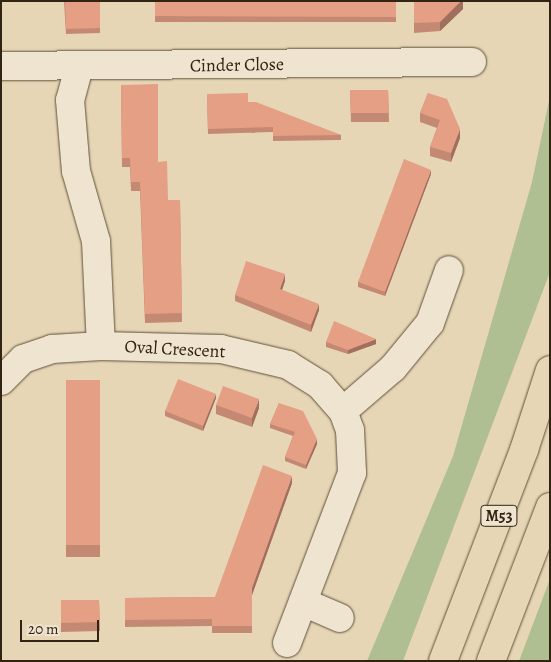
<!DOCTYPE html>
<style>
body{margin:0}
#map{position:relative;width:551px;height:662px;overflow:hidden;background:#e6d6b5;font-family:Alegreya,serif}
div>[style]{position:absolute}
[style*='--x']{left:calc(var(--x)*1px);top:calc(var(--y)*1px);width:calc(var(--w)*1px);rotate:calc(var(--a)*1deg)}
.green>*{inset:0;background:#b0bf92}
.roads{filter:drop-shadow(0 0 1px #5e503b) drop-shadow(0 0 1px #5e503b)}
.minor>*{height:28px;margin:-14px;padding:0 14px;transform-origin:14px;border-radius:14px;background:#efe4cf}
.highway>*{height:28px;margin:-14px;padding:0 14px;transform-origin:14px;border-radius:14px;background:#e6d6b5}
.wall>*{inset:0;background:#c48972}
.shaded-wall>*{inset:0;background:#a06f5d}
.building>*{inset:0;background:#e49f85}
span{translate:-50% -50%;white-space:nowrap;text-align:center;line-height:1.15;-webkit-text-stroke:4.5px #efe4cf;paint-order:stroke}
.shield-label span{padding:1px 4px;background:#efe4cf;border:1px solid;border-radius:4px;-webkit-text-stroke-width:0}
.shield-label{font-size:16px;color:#312412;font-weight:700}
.street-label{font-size:18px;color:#312412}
.frame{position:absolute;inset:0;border:2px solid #312412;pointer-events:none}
.scale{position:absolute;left:20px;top:620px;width:79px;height:22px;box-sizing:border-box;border:2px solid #312412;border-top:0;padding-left:6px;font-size:15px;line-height:18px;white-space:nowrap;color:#312412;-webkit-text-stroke:4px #efe4cf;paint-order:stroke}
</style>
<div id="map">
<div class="green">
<div style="clip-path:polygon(550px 96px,550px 272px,403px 661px,367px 661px,453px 456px,532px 182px)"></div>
<div style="clip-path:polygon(550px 579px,550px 661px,519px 661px)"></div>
</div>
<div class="roads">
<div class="minor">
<div style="--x:1;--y:66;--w:471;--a:-0.5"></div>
<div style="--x:79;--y:67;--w:34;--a:105"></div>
<div style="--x:70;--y:100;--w:71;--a:85.2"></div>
<div style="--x:76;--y:171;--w:73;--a:74.1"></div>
<div style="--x:96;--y:241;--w:105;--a:87.3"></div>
<div style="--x:101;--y:346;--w:120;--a:1.4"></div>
<div style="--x:221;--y:349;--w:69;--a:13.4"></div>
<div style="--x:288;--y:365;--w:38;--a:32"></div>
<div style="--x:320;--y:385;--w:35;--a:49"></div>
<div style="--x:343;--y:411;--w:20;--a:70"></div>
<div style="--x:350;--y:430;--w:43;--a:87.3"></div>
<div style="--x:352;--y:473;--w:182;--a:110.9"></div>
<div style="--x:1;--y:381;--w:31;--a:-45"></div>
<div style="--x:23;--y:359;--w:31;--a:-19"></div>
<div style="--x:52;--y:349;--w:49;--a:-3.5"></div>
<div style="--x:343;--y:411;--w:66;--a:-40.7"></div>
<div style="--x:393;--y:368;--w:58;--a:-50.6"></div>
<div style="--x:430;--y:323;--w:56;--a:-70.3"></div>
<div style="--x:303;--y:602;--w:40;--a:23.4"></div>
</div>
<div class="highway">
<div style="--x:443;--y:661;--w:226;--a:-69"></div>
<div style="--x:524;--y:450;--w:84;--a:-72"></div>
<div style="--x:491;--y:661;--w:165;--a:-69"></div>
</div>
</div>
<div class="wall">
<div style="clip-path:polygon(64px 1px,100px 28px,100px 33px,66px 34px)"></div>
<div style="clip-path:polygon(155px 1px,396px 1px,396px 22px,155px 22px)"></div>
<div style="clip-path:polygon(414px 1px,463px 1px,463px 9px,440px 31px,414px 33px)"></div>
<div style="clip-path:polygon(121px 85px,158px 162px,168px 200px,180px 200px,182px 322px,145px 323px,140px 191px,131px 191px,130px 167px,122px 167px)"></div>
<div style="clip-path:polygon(350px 90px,388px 90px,389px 122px,351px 122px)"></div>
<div style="clip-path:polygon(428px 93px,460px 138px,451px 162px,430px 156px,430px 147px,437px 128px,420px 122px,420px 113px)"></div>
<div style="clip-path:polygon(207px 94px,248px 102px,341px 135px,341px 140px,273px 141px,273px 132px,208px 134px)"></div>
<div style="clip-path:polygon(431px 174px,385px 296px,358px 287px,358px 282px)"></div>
<div style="clip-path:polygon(285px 281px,282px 290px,319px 310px,311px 332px,235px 301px,235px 295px)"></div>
<div style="clip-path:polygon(326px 342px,376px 344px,348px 354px,326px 347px)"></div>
<div style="clip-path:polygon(66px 380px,100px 380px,100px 557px,66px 557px)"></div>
<div style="clip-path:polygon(216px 398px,203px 431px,165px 416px,165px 411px)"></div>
<div style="clip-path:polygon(279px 403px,317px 444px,306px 469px,285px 461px,285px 457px,293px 436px,270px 428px,270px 424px)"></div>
<div style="clip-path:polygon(216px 405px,259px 408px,252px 427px,216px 414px)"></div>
<div style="clip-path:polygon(292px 483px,252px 595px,252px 633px,212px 633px,212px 626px,125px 627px,125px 598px,215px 597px)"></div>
<div style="clip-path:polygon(61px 600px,99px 600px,100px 631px,61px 632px)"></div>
</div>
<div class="shaded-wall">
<div style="clip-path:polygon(461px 1px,463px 1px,463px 9px,440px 31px,440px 22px)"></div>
<div style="clip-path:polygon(460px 129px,460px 138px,451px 162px,451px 153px)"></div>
<div style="clip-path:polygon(431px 170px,431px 174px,385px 296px,385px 292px)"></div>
<div style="clip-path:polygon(285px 274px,285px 281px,280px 296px,280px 289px)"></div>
<div style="clip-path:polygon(319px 304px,319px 310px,311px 332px,311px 325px)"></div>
<div style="clip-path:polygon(376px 339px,376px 344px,348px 354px,348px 350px)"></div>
<div style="clip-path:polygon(216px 394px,216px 398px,203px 431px,203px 426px)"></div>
<div style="clip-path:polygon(259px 399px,259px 408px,252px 427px,252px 418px)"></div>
<div style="clip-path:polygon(317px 439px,317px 444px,306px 469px,306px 465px)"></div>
<div style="clip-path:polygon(292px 476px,292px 483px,252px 595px,252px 588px)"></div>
</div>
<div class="building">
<div style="clip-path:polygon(65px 1px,100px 1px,100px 28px,66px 29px)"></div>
<div style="clip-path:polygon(155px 1px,396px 1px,396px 17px,155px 16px)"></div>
<div style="clip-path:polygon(414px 1px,461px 1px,440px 22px,414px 23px)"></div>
<div style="clip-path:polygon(158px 84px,158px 162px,167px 161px,168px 200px,180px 200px,182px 313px,145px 314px,140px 182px,131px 182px,130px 158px,122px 158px,121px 85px)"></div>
<div style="clip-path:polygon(350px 90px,388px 90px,389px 113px,351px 113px)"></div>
<div style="clip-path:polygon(248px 93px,248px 102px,256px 102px,341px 135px,273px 136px,273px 127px,208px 129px,207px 94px)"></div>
<div style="clip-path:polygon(428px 93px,447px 99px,460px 129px,451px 153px,430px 147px,440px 120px,420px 113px)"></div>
<div style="clip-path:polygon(404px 159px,431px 170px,385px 292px,358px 282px)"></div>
<div style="clip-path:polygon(246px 261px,285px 274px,280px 289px,319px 304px,311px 325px,235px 295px)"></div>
<div style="clip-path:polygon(334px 321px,376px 339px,348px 350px,326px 342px)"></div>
<div style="clip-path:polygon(178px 379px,216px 394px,203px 426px,165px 411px)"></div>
<div style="clip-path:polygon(66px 380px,100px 380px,100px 545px,66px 545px)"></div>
<div style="clip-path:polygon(223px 386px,259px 399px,252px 418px,216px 405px)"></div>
<div style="clip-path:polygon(279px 403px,303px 411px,317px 439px,306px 465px,285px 457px,295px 432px,270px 424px)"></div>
<div style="clip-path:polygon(263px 465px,292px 476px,252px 588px,252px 626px,212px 626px,212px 619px,125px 620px,125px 598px,215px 597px)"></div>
<div style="clip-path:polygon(61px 600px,99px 600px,100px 622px,61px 623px)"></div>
</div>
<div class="shield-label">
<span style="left:499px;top:516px">M53</span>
</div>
<div class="street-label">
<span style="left:237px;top:65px;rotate:-1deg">Cinder Close</span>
<span style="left:175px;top:349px;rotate:3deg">Oval Crescent</span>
</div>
<div class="frame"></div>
<div class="scale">20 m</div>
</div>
